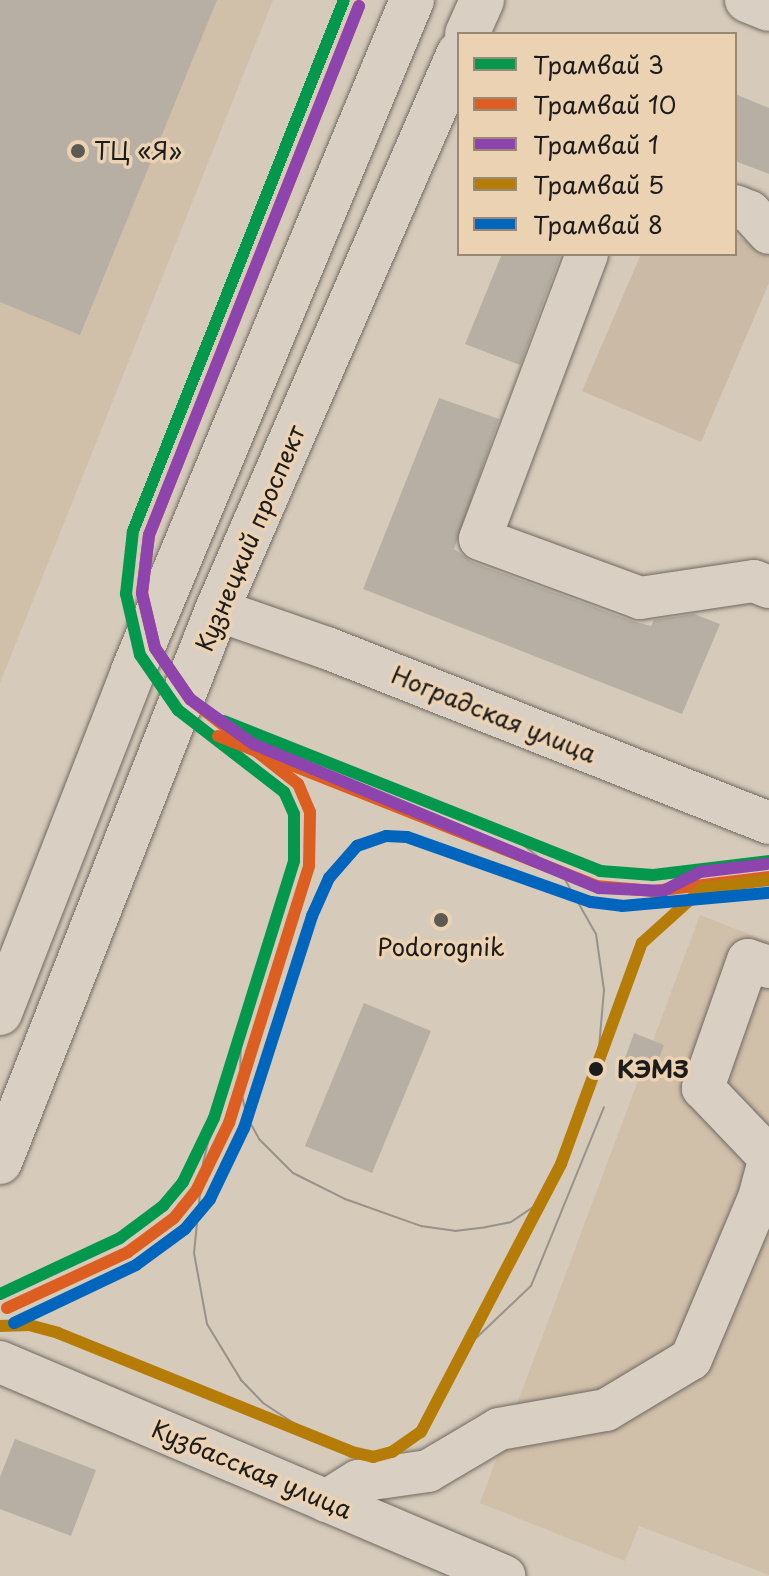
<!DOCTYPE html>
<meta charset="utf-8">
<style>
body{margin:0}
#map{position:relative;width:769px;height:1576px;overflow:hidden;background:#d6caba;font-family:"Playpen Sans",sans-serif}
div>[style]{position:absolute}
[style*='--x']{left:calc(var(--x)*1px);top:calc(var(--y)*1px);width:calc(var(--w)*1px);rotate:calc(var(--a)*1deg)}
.built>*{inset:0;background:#d0bfa9}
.green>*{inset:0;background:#cbbba6}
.building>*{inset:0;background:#b8afa4}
.roads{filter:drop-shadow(0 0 2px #706a63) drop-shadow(0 0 2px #706a63)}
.minor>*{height:42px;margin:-21px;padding:0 21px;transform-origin:21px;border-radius:21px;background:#d9cfc3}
.major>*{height:44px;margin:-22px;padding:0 22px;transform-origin:22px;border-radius:22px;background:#d9cfc3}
.tram>*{height:2px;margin:-1px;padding:0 1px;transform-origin:1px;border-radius:1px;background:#98928a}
.tram-1>*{height:12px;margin:-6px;padding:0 6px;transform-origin:6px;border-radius:6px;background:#03984c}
.tram-2>*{height:12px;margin:-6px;padding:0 6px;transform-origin:6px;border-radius:6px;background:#dd5e21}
.tram-3>*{height:12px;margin:-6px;padding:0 6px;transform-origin:6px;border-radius:6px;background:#8e44ad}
.tram-4>*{height:12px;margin:-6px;padding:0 6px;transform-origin:6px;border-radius:6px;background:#b57d08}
.tram-5>*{height:12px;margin:-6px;padding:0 6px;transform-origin:6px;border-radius:6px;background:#0065bd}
.dots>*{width:22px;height:22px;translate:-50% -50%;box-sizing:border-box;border:4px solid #ebd2b3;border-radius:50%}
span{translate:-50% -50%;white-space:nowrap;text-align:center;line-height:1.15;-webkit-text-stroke:7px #ebd2b3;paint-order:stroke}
.poi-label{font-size:24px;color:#1c1c1c}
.left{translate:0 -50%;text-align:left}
.street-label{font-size:24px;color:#1c1c1c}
.stop-label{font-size:24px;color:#1c1c1c;font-weight:700}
.legend{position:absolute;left:457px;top:32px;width:280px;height:224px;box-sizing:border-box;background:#ebd2b3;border:2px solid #988977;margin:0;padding:10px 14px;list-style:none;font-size:24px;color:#1c1c1c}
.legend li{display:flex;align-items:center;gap:16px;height:40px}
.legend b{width:40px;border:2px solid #988977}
</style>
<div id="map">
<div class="built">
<div style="clip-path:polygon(0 0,273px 0,0 683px)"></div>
<div style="clip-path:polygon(700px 915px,769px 942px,769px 1575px,639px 1526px,625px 1561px,480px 1503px)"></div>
</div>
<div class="green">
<div style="clip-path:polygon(735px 236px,769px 250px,769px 283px,701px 442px,582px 391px,641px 254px,735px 254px)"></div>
</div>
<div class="building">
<div style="clip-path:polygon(0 0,217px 0,80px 335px,0 302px)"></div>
<div style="clip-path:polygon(735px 94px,769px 108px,769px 174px,735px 161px)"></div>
<div style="clip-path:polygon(502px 254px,561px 254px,520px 365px,465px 344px)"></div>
<div style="clip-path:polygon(439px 398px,499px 419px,454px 549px,472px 562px,632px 621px,651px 626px,654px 620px,694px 614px,720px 624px,682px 714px,363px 589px)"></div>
<div style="clip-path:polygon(364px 1003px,431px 1031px,372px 1173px,305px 1146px)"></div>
<div style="clip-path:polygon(634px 1033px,664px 1045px,654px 1072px,624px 1061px)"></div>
<div style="clip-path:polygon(15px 1439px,96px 1470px,71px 1536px,0 1509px,0 1477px)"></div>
</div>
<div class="roads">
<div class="minor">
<div style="--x:735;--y:206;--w:16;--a:22"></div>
<div style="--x:750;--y:212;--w:28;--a:48"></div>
<div style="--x:587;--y:254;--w:304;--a:110.6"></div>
<div style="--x:480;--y:539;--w:171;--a:20.2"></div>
<div style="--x:640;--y:598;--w:115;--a:-8.5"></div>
<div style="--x:754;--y:581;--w:16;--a:22"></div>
<div style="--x:217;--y:610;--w:116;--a:19.1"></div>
<div style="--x:327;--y:648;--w:475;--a:21.6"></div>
<div style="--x:769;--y:967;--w:22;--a:-162"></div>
<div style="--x:748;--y:960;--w:136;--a:109.4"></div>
<div style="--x:703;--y:1088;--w:95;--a:46.3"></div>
<div style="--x:0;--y:1362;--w:548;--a:23.01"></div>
<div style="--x:326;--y:1501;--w:38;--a:-32"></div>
<div style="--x:358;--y:1481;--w:71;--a:-8.1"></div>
<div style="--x:428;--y:1471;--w:82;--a:-30.6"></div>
<div style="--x:499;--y:1429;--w:109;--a:-10.1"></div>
<div style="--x:606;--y:1410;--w:99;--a:-31"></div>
<div style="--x:691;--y:1359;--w:175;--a:-67.1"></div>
<div style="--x:759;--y:1198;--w:39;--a:-75"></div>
</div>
<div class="major">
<div style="--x:747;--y:0;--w:24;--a:22"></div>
<div style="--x:467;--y:34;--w:37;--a:-66"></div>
<div style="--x:0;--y:1013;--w:367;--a:-68.7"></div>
<div style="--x:133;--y:671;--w:727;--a:-67.42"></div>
<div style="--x:0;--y:1162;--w:593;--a:-68.54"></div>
<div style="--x:217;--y:610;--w:607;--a:-66.52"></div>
</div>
</div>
<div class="tram">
<div style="--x:514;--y:838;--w:62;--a:37.8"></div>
<div style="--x:563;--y:876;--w:67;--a:60.4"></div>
<div style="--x:596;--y:934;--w:57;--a:81.9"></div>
<div style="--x:604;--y:990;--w:69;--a:95"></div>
<div style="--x:241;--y:1029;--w:58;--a:91"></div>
<div style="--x:240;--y:1087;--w:31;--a:77"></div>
<div style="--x:247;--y:1117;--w:25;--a:61"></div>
<div style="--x:259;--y:1139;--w:48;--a:45"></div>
<div style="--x:293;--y:1173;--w:58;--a:26.6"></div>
<div style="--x:345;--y:1199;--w:81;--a:19.6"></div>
<div style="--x:421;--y:1226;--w:34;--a:8"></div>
<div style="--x:455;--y:1231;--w:31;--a:-7"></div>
<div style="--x:486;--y:1227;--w:25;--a:-11"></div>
<div style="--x:511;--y:1222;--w:27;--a:-34"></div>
<div style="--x:533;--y:1207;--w:51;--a:-56.9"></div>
<div style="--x:214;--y:1118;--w:46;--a:103.7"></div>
<div style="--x:203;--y:1163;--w:90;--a:95.7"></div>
<div style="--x:194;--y:1253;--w:72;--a:79.6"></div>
<div style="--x:207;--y:1324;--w:66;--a:58.7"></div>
<div style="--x:241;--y:1380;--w:32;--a:46"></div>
<div style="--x:263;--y:1403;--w:66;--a:33.2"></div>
<div style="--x:454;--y:1359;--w:106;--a:-43.5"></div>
<div style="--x:531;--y:1286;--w:193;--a:-67.8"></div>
</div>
<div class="tram-1">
<div style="--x:224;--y:721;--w:405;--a:21.7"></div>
<div style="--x:600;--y:871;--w:53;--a:4.3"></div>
<div style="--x:653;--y:875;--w:117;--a:-6.9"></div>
<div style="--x:0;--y:1294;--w:132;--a:-25"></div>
<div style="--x:120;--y:1238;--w:54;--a:-36.7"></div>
<div style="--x:163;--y:1206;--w:31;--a:-50"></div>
<div style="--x:183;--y:1182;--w:71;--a:-64.2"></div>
<div style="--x:214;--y:1118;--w:269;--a:-72.7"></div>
<div style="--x:294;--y:861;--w:47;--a:-90"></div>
<div style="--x:294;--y:814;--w:24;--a:-114"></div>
<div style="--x:284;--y:792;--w:134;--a:-142.3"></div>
<div style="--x:178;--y:710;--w:67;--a:-124.6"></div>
<div style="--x:140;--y:655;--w:63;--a:-102.9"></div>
<div style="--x:126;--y:594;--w:63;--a:-83.7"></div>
<div style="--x:133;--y:531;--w:571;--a:-68.33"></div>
</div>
<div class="tram-2">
<div style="--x:218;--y:736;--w:407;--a:21.6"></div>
<div style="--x:596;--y:886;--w:57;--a:5"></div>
<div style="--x:653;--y:891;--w:117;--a:-6.9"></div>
<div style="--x:7;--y:1308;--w:133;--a:-24.8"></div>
<div style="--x:128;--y:1252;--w:57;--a:-36.5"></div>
<div style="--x:174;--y:1218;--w:35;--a:-51"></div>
<div style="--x:196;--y:1191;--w:76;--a:-64.1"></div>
<div style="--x:229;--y:1123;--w:269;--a:-72.7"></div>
<div style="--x:309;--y:866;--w:54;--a:-88.9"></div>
<div style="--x:310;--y:812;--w:30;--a:-113"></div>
<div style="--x:298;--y:784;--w:137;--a:-141.8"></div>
<div style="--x:190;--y:699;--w:62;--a:-124.5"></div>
<div style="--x:155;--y:648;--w:57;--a:-103.3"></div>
<div style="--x:142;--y:593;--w:58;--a:-83.1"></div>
<div style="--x:149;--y:535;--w:569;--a:-68.35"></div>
</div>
<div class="tram-3">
<div style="--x:359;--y:6;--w:569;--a:111.65"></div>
<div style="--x:149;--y:535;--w:58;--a:96.9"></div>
<div style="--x:142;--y:593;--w:57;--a:76.7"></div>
<div style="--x:155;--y:648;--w:62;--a:55.5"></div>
<div style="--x:190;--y:699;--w:77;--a:35.5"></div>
<div style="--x:253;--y:744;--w:375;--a:22.6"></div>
<div style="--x:599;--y:888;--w:64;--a:2.7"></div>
<div style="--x:663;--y:891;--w:42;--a:-27.2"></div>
<div style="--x:700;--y:872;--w:67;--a:-6.8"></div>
</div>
<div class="tram-4">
<div style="--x:0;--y:1326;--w:29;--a:-2"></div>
<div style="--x:29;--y:1325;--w:30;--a:15"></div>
<div style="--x:58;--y:1333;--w:317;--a:22"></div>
<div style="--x:352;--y:1452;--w:22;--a:13"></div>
<div style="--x:373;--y:1457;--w:20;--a:-15"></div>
<div style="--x:392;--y:1452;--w:35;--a:-35"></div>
<div style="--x:421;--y:1432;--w:302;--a:-62.4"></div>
<div style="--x:561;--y:1164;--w:235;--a:-69.9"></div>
<div style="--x:642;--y:943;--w:82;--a:-42"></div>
<div style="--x:703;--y:888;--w:66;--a:-6.9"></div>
</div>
<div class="tram-5">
<div style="--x:14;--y:1323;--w:135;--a:-25.4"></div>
<div style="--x:136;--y:1265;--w:61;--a:-36.3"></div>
<div style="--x:185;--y:1229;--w:39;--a:-50"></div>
<div style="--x:210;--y:1199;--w:79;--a:-64.4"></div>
<div style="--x:244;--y:1128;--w:223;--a:-72.2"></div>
<div style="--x:312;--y:916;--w:42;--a:-65.9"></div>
<div style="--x:329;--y:878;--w:43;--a:-48.8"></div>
<div style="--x:357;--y:846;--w:31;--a:-19"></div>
<div style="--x:386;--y:836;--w:21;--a:3"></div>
<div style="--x:407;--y:837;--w:195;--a:19.5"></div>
<div style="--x:591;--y:902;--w:31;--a:7"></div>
<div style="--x:622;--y:906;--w:148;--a:-5.1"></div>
</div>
<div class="dots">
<div style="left:78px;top:151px;background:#5d5953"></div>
<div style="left:441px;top:920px;background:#5d5953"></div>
<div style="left:596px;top:1069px;background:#1c1c1c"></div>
</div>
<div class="poi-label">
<span class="left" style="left:94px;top:151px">ТЦ «Я»</span>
<span style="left:441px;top:947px">Podorognik</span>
</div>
<div class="street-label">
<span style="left:250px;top:538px;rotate:-67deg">Кузнецкий проспект</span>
<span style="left:494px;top:714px;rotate:22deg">Ноградская улица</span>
<span style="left:252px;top:1469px;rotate:23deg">Кузбасская улица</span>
</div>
<div class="stop-label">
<span class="left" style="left:617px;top:1069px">КЭМЗ</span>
</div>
<ul class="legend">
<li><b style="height:10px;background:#03984c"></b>Трамвай 3</li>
<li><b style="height:10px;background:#dd5e21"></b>Трамвай 10</li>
<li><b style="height:10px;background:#8e44ad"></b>Трамвай 1</li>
<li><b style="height:10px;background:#b57d08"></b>Трамвай 5</li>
<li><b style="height:10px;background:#0065bd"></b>Трамвай 8</li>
</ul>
</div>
